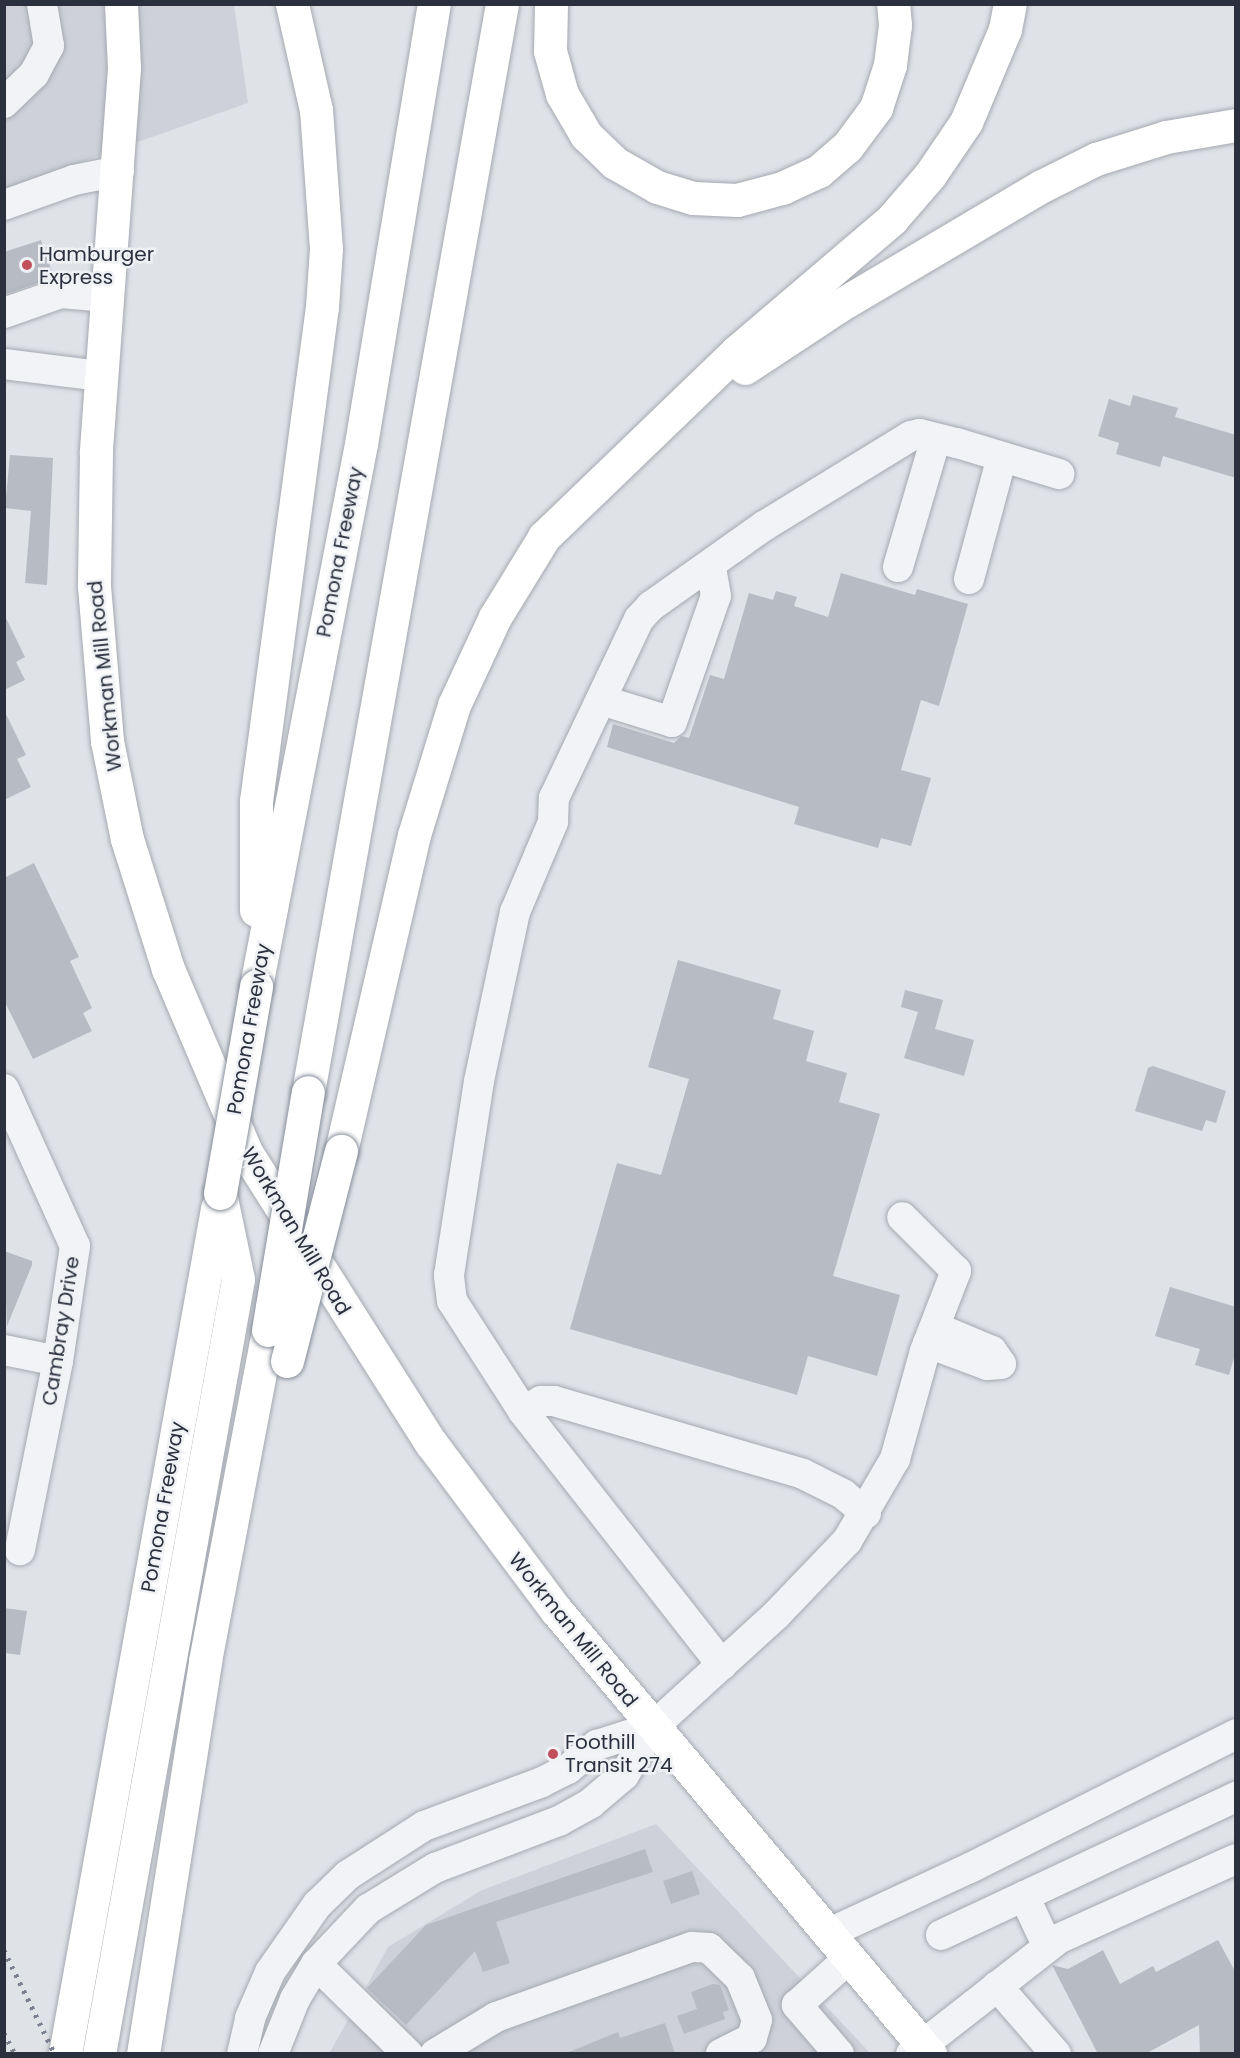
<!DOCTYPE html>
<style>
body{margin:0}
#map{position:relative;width:1240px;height:2058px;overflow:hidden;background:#dfe2e7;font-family:Poppins,sans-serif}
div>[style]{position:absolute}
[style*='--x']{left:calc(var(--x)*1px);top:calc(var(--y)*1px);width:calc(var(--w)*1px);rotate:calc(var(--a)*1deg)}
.built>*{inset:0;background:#ced1d9}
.building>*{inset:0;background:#b7bbc3}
.roads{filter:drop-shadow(0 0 2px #a5a9b1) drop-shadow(0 0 2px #a5a9b1)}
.minor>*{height:30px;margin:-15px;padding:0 15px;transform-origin:15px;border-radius:15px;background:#f2f3f6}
.major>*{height:33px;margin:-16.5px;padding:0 16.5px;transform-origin:16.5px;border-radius:16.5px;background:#fff}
.highway>*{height:33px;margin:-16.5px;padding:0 16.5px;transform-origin:16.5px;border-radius:16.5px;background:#fff}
.rail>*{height:4.5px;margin-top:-2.25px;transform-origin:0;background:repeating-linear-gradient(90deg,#7a818f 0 3px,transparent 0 9px)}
.bridges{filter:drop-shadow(0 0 2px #888f9c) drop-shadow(0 0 2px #888f9c)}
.highway-bridge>*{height:33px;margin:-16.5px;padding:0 16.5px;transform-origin:16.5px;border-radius:16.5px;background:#fff}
.dots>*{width:16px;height:16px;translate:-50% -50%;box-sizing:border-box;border:3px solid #eff1f5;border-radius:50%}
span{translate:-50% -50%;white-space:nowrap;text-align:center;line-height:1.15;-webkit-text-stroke:5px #eff1f5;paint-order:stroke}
.poi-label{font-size:20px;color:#2a303d}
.left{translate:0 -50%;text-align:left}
.street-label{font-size:20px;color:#2a303d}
.frame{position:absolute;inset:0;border:6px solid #2a303d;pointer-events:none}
</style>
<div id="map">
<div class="built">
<div style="clip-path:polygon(4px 5px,234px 5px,248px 103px,5px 189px)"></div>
<div style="clip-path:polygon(656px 1824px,870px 2053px,329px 2054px,388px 1947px,482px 1890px)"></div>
</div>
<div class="building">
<div style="clip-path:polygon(41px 240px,54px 277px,4px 295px,4px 252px)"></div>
<div style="clip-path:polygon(1133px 395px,1178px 408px,1175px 417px,1236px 435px,1236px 478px,1163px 456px,1160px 467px,1116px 454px,1119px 443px,1098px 436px,1109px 399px,1130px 406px)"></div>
<div style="clip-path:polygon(10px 455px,53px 458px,47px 585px,25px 583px,31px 511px,5px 508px)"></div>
<div style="clip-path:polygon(841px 573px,915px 595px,917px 589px,968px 604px,939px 706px,921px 700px,901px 770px,931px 778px,911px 846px,881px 838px,878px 848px,794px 824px,799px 807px,607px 747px,613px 724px,674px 743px,681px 736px,689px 738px,710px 675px,724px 679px,749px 593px,773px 600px,776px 591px,797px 597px,794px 606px,828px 617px)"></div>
<div style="clip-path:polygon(4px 614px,25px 657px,16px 662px,25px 680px,4px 690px)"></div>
<div style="clip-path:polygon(4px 710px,26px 755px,17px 759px,31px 787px,4px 800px)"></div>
<div style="clip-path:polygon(34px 863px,79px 957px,70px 961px,92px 1008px,83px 1013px,92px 1031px,33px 1059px,4px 1000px,4px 878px)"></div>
<div style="clip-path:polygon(678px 960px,781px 990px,773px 1019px,814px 1031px,806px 1061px,847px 1073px,839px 1102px,880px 1114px,833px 1276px,900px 1295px,877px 1376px,808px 1356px,797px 1395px,570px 1329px,617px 1163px,661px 1175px,689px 1079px,648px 1067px)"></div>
<div style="clip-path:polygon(905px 990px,943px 1000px,935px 1029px,974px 1040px,964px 1076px,904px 1058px,918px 1012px,901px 1007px)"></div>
<div style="clip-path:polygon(1153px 1066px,1226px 1091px,1216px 1123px,1206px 1120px,1202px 1131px,1135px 1111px,1148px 1068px)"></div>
<div style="clip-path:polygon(4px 1251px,32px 1261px,32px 1265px,7px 1326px)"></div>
<div style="clip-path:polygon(1170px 1287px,1236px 1307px,1236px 1351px,1229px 1375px,1195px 1365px,1200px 1349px,1155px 1336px)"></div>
<div style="clip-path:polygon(4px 1608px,27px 1611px,20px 1655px,4px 1653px)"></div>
<div style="clip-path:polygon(645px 1849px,653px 1872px,496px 1922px,510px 1963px,483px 1972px,475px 1951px,406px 2025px,367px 1988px,426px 1925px)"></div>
<div style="clip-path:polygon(692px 1871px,700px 1894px,671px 1904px,663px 1881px)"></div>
<div style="clip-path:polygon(1218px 1940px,1236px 1973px,1236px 2054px,1200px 2054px,1199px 2025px,1145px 2054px,1098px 2054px,1052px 1965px,1068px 1969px,1103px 1950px,1120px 1984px,1153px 1966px,1156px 1972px)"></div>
<div style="clip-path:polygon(713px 1984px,720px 1985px,729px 2010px,723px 2012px,725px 2019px,684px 2034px,677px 2016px,697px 2009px,691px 1992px)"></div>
<div style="clip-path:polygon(665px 2023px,675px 2054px,564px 2054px,618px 2032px,620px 2038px)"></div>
</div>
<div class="roads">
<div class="minor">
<div style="--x:4;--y:103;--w:42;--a:-44"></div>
<div style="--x:34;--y:74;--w:32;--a:-62"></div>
<div style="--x:49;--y:46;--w:43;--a:-99.5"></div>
<div style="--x:4;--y:205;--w:74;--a:-19.7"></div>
<div style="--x:74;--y:180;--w:46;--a:-11.3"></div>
<div style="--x:4;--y:313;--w:60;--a:-19.3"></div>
<div style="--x:61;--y:293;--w:46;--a:5"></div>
<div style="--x:4;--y:364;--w:98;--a:7.1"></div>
<div style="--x:898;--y:567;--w:134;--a:-73.6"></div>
<div style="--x:969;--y:579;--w:126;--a:-74.9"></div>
<div style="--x:601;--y:700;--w:74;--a:17.2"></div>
<div style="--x:672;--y:722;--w:133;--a:-70.8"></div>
<div style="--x:716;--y:596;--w:29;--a:-100"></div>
<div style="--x:4;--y:1089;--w:172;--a:65.7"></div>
<div style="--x:75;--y:1246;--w:116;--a:98.4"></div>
<div style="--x:58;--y:1361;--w:193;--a:101.4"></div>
<div style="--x:928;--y:1343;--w:63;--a:20.4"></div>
<div style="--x:987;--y:1365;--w:14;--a:-4"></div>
<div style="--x:1001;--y:1364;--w:16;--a:-125"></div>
<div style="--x:992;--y:1351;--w:62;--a:-157.2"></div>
<div style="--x:4;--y:1350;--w:55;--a:11.5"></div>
<div style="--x:523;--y:1411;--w:21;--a:-29"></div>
<div style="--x:541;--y:1401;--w:13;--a:0"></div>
<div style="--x:554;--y:1401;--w:259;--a:16.3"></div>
<div style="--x:803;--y:1474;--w:45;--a:26.6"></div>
<div style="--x:843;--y:1494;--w:30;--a:40"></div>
<div style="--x:722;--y:1665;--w:323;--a:-128.1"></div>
<div style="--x:523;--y:1411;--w:131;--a:-122.8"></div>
<div style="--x:452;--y:1301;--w:26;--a:-97"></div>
<div style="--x:449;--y:1275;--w:196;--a:-81.2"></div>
<div style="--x:479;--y:1081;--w:173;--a:-78"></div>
<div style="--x:515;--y:912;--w:98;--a:-67.1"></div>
<div style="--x:553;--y:822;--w:24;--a:-88"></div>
<div style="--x:554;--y:798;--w:198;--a:-64.6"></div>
<div style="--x:639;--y:619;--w:18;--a:-47"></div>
<div style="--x:651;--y:606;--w:138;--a:-35.3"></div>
<div style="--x:764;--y:526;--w:172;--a:-31.5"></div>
<div style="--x:911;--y:436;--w:9;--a:-13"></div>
<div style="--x:920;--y:434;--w:38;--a:14"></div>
<div style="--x:957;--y:443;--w:107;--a:16.9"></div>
<div style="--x:1024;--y:1896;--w:56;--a:64.8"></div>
<div style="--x:827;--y:1934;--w:157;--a:-24.8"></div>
<div style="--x:970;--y:1868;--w:298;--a:-26.7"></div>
<div style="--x:941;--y:1935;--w:326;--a:-25.1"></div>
<div style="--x:316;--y:1964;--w:129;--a:44.4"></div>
<div style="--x:997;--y:1986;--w:90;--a:49.1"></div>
<div style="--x:242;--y:2054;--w:37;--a:-77"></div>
<div style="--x:250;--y:2018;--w:50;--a:-66.5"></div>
<div style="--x:270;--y:1972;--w:82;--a:-55"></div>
<div style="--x:317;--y:1905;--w:43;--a:-44.1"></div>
<div style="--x:348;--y:1875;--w:90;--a:-32.8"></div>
<div style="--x:424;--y:1826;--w:126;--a:-20.4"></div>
<div style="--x:542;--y:1782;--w:29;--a:-27"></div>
<div style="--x:568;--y:1769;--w:38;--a:-40"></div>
<div style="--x:597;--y:1745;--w:59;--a:-17.8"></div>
<div style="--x:273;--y:2054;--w:59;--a:-68.2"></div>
<div style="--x:295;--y:1999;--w:41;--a:-59"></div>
<div style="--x:316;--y:1964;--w:76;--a:-46.6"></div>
<div style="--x:368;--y:1909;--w:79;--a:-31.5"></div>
<div style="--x:435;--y:1868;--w:133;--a:-20.8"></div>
<div style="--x:559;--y:1821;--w:37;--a:-29"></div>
<div style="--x:591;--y:1803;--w:43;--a:-40.3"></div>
<div style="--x:624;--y:1775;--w:56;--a:-58.9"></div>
<div style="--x:653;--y:1727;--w:166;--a:-42.3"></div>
<div style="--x:776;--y:1615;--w:103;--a:-46.2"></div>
<div style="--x:847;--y:1541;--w:95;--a:-59.7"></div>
<div style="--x:895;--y:1459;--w:112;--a:-74.5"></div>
<div style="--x:925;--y:1351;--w:86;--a:-68.8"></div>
<div style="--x:956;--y:1271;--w:76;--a:-135"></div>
<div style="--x:435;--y:2054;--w:71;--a:-31.2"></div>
<div style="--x:496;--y:2017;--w:208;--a:-19.7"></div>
<div style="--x:692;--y:1947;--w:17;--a:3"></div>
<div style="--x:709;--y:1948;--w:43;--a:44.1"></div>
<div style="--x:740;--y:1978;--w:45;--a:68"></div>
<div style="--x:757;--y:2020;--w:19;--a:106"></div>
<div style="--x:752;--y:2038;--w:35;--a:153"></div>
<div style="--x:839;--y:2054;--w:65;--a:-130.6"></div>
<div style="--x:797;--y:2005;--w:69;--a:-42"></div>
<div style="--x:911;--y:2054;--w:187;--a:-38"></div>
<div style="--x:1058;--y:1939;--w:195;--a:-24.2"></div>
</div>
<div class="major">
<div style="--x:121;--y:4;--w:64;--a:87.3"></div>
<div style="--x:124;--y:68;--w:386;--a:94.2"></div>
<div style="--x:96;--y:453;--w:133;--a:90.9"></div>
<div style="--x:94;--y:586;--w:156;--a:85.2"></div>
<div style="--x:107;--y:741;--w:100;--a:78.5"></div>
<div style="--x:127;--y:839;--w:136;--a:72.5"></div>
<div style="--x:168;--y:969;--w:199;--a:66.9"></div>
<div style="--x:246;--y:1152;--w:345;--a:57.6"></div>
<div style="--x:431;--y:1443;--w:209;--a:53.2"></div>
<div style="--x:556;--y:1610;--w:581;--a:49.89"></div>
</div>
<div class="highway">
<div style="--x:551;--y:4;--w:47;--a:91.2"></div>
<div style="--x:550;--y:51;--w:45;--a:74.4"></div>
<div style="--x:562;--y:94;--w:48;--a:59.7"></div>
<div style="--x:586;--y:135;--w:40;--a:44"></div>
<div style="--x:615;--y:163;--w:48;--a:29.7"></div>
<div style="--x:657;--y:187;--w:38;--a:17"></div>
<div style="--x:693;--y:198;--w:44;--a:2.6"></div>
<div style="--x:737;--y:200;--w:47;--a:-14.9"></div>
<div style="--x:782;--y:188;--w:41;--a:-24.7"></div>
<div style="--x:819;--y:171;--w:37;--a:-41"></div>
<div style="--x:847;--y:147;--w:49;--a:-53.4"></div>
<div style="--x:876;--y:108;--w:45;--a:-72"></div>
<div style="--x:890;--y:65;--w:40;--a:-82.9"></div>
<div style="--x:895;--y:25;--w:21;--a:-95"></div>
<div style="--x:745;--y:368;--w:110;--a:-33.5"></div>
<div style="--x:837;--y:307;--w:236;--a:-30.6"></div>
<div style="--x:1040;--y:187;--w:63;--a:-26.6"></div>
<div style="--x:1096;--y:159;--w:73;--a:-17.4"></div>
<div style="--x:1166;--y:137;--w:71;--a:-9.7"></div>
<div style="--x:256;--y:910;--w:109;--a:-90"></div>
<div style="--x:256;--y:801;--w:498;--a:-82.4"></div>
<div style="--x:322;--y:307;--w:58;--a:-86.1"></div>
<div style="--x:326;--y:249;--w:139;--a:-94.1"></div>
<div style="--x:316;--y:110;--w:109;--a:-102.8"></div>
<div style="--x:256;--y:986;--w:552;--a:-79.04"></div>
<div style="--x:361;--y:444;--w:446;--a:-80.6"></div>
<div style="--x:308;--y:1092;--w:1105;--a:-79.89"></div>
<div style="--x:341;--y:1151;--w:324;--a:-77"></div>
<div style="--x:414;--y:835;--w:136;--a:-72.9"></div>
<div style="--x:454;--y:705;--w:97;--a:-65"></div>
<div style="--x:495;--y:617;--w:94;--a:-58.5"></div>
<div style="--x:544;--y:537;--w:267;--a:-43.9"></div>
<div style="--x:736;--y:352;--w:205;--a:-40.4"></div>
<div style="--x:892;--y:219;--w:58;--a:-49.2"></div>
<div style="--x:930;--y:175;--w:64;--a:-55.8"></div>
<div style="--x:966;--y:122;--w:101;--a:-67.2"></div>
<div style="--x:1005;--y:29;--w:25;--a:-79"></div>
<div style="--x:65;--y:2054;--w:860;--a:-79.81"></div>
<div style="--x:99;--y:2054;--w:787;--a:-79.83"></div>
<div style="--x:238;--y:1279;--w:88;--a:-101.8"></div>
<div style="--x:143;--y:2054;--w:398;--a:-81"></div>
<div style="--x:205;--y:1661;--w:337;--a:-79.2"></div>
</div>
</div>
<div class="rail">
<div style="--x:4;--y:1950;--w:116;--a:63.9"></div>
<div style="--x:4;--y:2033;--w:24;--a:62"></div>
</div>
<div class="bridges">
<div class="highway-bridge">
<div style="--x:220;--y:1193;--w:210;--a:-80.1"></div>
<div style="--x:268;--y:1330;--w:241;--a:-80.5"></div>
<div style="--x:287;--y:1361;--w:217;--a:-75.6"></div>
</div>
</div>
<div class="dots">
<div style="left:27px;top:265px;background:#c1505c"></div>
<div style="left:553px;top:1754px;background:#c1505c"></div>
</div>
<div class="poi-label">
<span class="left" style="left:39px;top:266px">Hamburger<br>Express</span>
<span class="left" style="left:565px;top:1754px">Foothill<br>Transit 274</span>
</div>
<div class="street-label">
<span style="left:340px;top:552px;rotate:-79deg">Pomona Freeway</span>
<span style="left:105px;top:676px;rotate:-96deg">Workman Mill Road</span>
<span style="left:249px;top:1029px;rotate:-80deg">Pomona Freeway</span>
<span style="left:296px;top:1231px;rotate:59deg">Workman Mill Road</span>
<span style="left:61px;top:1331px;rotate:-81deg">Cambray Drive</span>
<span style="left:163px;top:1507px;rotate:-80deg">Pomona Freeway</span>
<span style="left:573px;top:1630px;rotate:51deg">Workman Mill Road</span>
</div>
<div class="frame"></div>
</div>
